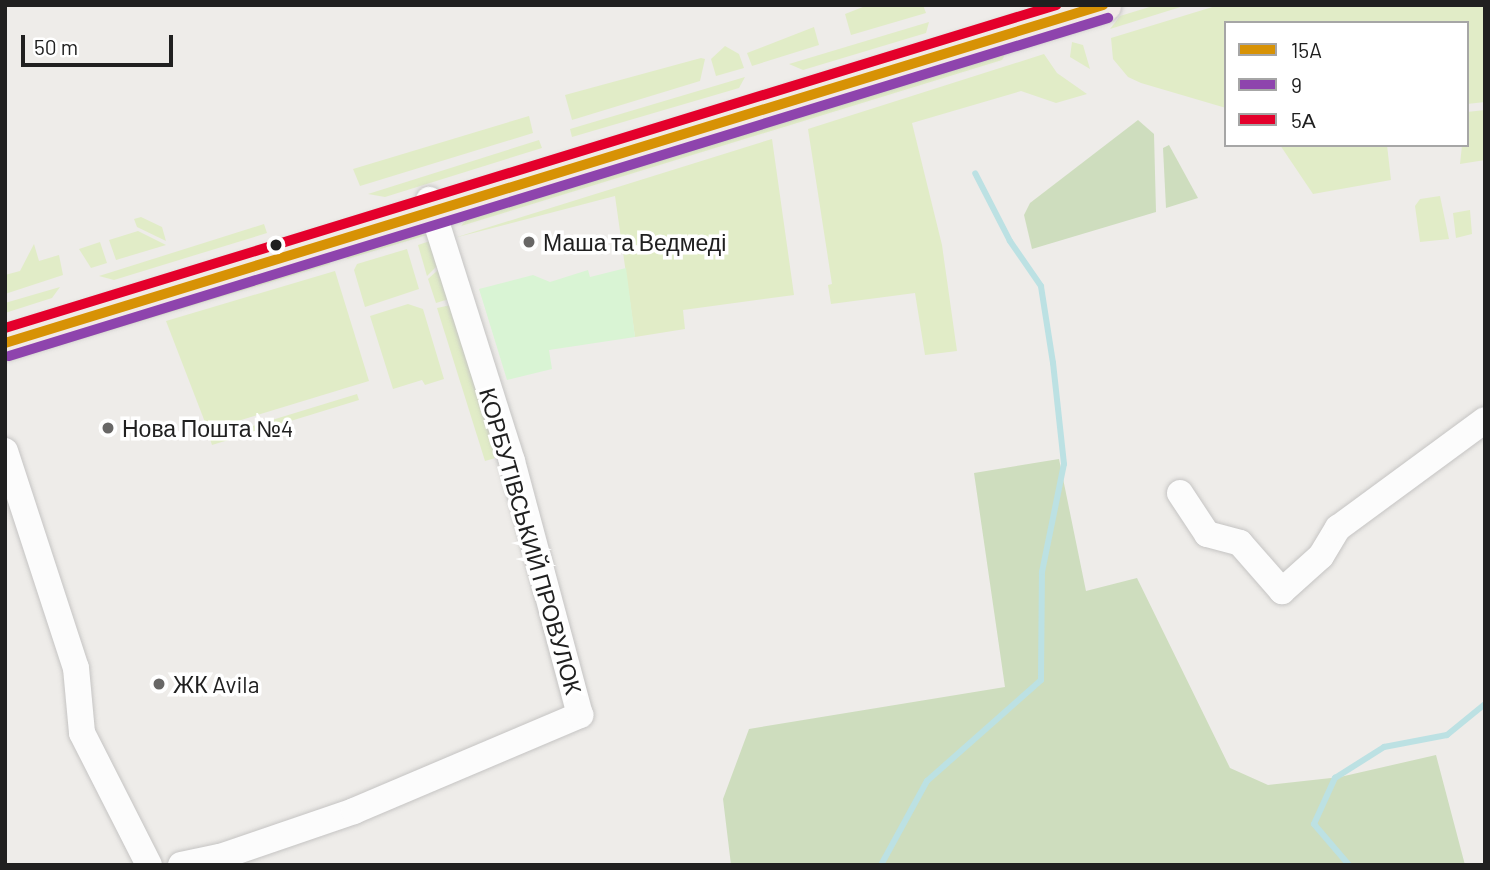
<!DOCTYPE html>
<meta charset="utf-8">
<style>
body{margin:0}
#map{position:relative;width:1490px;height:870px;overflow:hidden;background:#eeece9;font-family:Barlow,sans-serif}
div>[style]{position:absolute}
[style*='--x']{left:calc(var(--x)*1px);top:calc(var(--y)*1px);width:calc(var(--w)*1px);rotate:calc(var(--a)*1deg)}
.grass>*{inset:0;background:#e1ecc7}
.forest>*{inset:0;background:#ceddbe}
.park>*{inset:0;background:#d9f4d4}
.stream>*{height:6px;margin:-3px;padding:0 3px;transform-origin:3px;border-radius:3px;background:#bce1e3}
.roads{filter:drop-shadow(0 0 2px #c5c4c3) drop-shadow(0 0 2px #c5c4c3)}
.minor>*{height:26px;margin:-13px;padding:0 13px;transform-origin:13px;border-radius:13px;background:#fcfcfc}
.major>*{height:33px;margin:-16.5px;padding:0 16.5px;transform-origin:16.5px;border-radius:16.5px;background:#f1eae6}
.bus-1>*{height:10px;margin:-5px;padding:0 5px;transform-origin:5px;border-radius:5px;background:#d79205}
.bus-2>*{height:10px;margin:-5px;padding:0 5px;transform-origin:5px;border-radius:5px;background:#8e44ad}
.bus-3>*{height:10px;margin:-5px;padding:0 5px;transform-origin:5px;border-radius:5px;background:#e4002b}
.dots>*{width:19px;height:19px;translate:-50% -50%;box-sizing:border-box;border:4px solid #fff;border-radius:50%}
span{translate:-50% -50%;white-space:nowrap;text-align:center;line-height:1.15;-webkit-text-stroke:7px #fff;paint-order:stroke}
.poi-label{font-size:23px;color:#202020}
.left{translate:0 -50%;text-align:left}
.street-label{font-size:23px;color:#202020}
.frame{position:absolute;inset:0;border:7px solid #202020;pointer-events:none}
.legend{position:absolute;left:1224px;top:21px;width:245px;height:126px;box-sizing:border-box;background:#fff;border:2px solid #a6a6a6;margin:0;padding:9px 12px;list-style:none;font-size:21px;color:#202020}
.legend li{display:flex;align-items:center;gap:14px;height:35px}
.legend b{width:35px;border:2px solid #a6a6a6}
.scale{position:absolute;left:21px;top:35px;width:152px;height:32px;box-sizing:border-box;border:4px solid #202020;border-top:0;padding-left:9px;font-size:21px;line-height:24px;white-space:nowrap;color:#202020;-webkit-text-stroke:5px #fff;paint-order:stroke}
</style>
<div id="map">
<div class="grass">
<div style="clip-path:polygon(868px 5px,923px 5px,926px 13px,851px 35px,845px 14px)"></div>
<div style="clip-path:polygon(1156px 5px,1187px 5px,1110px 29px,1120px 16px)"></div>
<div style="clip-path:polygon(1219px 5px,1485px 5px,1485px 102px,1467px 104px,1467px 23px,1226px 23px,1226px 108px,1141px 83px,1128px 77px,1113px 59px,1111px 38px)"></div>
<div style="clip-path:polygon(929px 22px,926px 33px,803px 70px,789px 64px)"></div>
<div style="clip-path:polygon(814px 27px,819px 45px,752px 66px,747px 53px)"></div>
<div style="clip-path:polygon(1072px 42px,1083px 45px,1090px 69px,1070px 57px)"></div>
<div style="clip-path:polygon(725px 46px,739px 54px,744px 68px,716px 76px,711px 59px)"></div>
<div style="clip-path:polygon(1007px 51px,1002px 60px,461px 226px,470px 216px)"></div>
<div style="clip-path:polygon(1044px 54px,1057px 73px,1087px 94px,1056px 103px,1021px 91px,912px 123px,942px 245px,957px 351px,925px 355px,915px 293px,831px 304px,828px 285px,832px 284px,808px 129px)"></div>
<div style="clip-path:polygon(701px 58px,705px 59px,700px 81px,572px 120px,565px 95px)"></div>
<div style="clip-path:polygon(745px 77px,739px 88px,572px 137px,570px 129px)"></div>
<div style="clip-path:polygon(1485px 110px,1485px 160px,1460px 164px,1462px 145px,1467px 145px,1467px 112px)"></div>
<div style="clip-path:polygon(529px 116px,533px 133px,360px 186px,353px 169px)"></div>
<div style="clip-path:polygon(772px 139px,794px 295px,683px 310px,685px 329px,635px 337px,615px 196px,454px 238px)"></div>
<div style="clip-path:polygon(539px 140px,542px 148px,385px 197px,368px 194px)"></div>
<div style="clip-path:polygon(1280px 145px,1387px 145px,1391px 180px,1313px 194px)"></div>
<div style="clip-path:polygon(1440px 196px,1449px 239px,1420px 242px,1415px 206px,1420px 199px)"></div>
<div style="clip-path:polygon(1470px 210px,1472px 234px,1456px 238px,1453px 213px)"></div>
<div style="clip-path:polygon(141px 217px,162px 227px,166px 241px,137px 227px,134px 219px)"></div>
<div style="clip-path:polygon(264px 224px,267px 233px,114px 280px,99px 276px)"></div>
<div style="clip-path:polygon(138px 231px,166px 245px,116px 260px,109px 240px)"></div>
<div style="clip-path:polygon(416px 233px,427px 235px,347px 259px,345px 254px)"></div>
<div style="clip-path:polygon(430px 241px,438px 265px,427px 276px,418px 245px)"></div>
<div style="clip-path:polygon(100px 242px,107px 263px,91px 268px,79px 249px)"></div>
<div style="clip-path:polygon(34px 244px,39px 261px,59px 255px,63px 275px,5px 294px,5px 275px,20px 271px)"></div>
<div style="clip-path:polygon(407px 249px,419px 289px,365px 307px,354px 270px,357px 264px)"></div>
<div style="clip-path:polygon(329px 259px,330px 264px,5px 362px,5px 358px)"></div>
<div style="clip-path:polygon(439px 269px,449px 299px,436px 303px,428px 279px)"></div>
<div style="clip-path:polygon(335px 271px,369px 381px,208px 430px,166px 321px)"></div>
<div style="clip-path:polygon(60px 287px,52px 298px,5px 313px,5px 303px)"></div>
<div style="clip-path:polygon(408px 304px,423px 309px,444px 379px,425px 385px,422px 380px,393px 389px,370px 316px)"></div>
<div style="clip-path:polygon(451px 305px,499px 457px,485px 461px,437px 308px)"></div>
<div style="clip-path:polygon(357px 394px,359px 400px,212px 445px,210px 439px)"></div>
</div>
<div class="forest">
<div style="clip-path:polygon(1138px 120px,1154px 134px,1156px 212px,1032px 249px,1024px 215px,1030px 203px)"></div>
<div style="clip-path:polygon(1169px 145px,1198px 198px,1166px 208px,1163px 148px)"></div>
<div style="clip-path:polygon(1059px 459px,1086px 591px,1137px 578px,1230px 768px,1268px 785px,1340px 777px,1436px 755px,1465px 865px,731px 865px,723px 799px,749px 729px,1005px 687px,974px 473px)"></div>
</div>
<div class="park">
<div style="clip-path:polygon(626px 268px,635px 337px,549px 350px,552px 369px,507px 380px,479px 289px,533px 275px,550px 282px,588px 270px,590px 277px)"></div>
</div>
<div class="stream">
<div style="--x:881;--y:865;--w:96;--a:-61.3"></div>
<div style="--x:927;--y:781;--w:152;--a:-41.5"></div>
<div style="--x:1041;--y:680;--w:108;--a:-89.5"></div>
<div style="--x:1042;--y:572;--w:110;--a:-78.5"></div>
<div style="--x:1064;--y:464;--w:102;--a:-96.2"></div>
<div style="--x:1053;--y:363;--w:78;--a:-98.9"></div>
<div style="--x:1041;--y:286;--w:55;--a:-124.6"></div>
<div style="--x:1010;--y:241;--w:76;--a:-117.2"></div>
<div style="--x:1349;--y:865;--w:54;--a:-130.5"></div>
<div style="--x:1314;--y:824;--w:51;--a:-65.5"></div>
<div style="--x:1335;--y:778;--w:58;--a:-32.3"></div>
<div style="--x:1384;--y:747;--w:64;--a:-10.8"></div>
<div style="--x:1447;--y:735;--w:49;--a:-39.2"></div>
</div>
<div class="roads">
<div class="minor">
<div style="--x:5;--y:451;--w:228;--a:71.9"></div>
<div style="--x:76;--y:668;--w:65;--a:84.7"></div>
<div style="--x:82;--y:733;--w:148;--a:63.1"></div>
<div style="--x:1180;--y:493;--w:49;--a:56.6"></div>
<div style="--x:1207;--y:534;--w:34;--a:15"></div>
<div style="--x:1240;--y:543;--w:64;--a:48.8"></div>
<div style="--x:1282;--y:591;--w:52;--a:-41.9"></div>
<div style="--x:1321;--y:556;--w:33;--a:-59"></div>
<div style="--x:1338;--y:528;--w:182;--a:-36.3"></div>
<div style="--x:181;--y:865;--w:40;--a:-12"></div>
<div style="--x:220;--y:857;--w:142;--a:-18.9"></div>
<div style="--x:354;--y:811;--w:246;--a:-23"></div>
<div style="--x:580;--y:715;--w:263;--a:-105"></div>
<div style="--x:512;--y:461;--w:274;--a:-107.6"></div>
</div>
<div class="major">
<div style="--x:5;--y:343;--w:1150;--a:-17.1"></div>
</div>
</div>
<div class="bus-1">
<div style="--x:5;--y:343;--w:1149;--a:-17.11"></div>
</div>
<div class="bus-2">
<div style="--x:9;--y:356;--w:1150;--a:-17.1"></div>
</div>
<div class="bus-3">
<div style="--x:5;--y:328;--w:1100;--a:-17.08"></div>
</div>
<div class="dots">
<div style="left:529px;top:242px;background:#686766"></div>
<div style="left:276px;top:245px;background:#202020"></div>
<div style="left:108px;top:428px;background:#686766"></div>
<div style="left:159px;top:684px;background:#686766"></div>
</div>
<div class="poi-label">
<span class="left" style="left:543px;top:242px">Маша та Ведмеді</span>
<span class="left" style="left:122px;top:428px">Нова Пошта №4</span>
<span class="left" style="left:173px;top:684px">ЖК Avila</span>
</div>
<div class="street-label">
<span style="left:531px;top:541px;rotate:74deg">КОРБУТІВСЬКИЙ ПРОВУЛОК</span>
</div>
<div class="frame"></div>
<ul class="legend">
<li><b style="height:9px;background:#d79205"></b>15A</li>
<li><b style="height:9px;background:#8e44ad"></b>9</li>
<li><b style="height:9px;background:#e4002b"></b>5А</li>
</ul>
<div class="scale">50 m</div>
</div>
